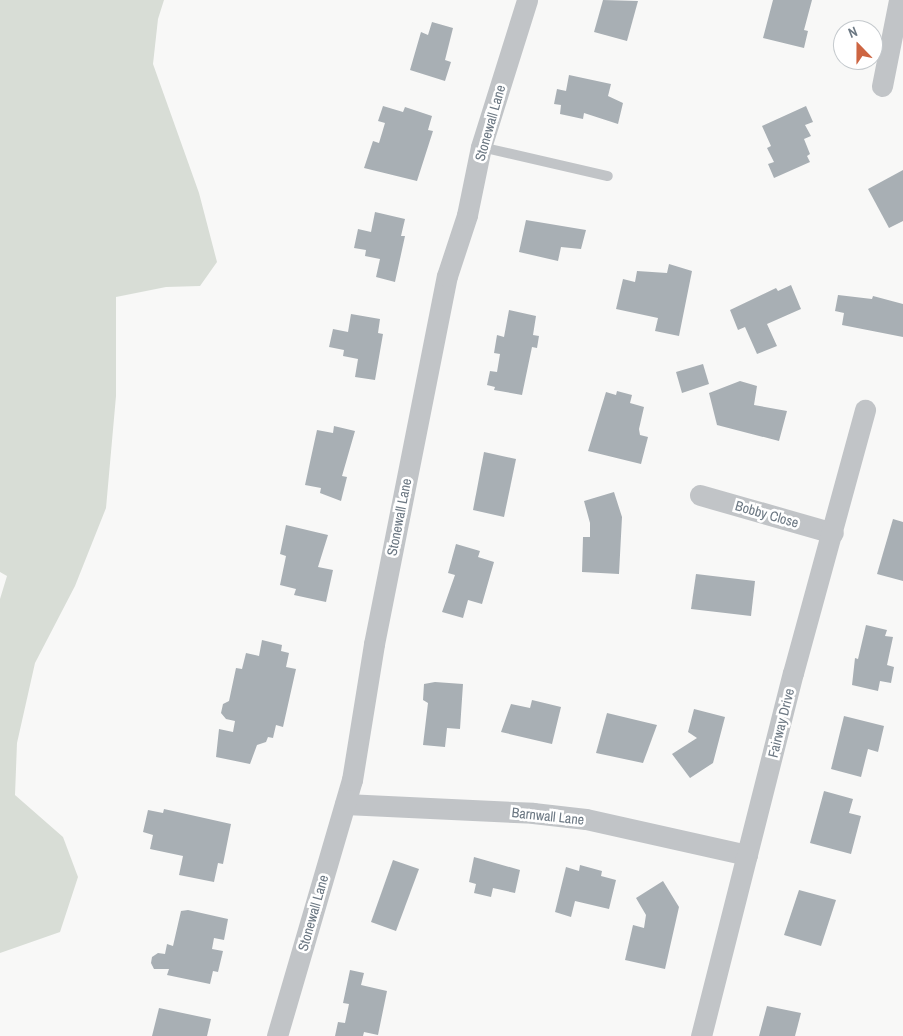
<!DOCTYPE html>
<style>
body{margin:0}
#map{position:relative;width:903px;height:1036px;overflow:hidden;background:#f8f8f7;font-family:"Archivo Narrow",sans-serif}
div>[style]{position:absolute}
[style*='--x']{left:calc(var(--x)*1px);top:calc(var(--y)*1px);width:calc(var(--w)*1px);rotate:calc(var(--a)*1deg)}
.green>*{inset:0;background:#d8ddd6}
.building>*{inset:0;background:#a8afb4}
.lane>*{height:10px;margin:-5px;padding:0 5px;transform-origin:5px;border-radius:5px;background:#c1c4c7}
.street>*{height:21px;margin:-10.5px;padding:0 10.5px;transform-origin:10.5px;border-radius:10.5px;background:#c1c4c7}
span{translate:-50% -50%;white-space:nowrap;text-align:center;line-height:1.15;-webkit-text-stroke:5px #fff;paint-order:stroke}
.street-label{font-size:14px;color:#6c7883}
.north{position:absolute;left:833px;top:20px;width:50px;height:50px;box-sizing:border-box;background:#fff;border:1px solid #c4c9cd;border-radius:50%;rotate:338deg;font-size:14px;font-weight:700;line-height:20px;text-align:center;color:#6c7883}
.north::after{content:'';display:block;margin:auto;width:18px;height:22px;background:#cd6542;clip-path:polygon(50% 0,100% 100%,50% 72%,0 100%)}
</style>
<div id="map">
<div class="green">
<div style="clip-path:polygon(0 0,164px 0,158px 19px,153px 64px,199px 193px,217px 262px,200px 286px,166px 287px,116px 297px,116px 396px,106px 508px,75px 586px,35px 663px,17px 743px,15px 795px,63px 837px,78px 877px,60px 932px,0 953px,0 599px,7px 576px,0 572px)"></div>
</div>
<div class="building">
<div style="clip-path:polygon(603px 0,638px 1px,627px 41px,594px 32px)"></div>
<div style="clip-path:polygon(773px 0,812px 0,804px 30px,808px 31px,804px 48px,763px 38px)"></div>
<div style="clip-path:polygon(432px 22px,453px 28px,445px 60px,451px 62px,445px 81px,410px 70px,421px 32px,428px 35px)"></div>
<div style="clip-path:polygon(569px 75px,611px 84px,608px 96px,623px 103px,618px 124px,584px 113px,583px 119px,560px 114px,561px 105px,554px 104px,557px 89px,566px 91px)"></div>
<div style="clip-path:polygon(383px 106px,403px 112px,405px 107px,432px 116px,428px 130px,433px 131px,417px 181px,364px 168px,373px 141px,379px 143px,385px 123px,378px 121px)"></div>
<div style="clip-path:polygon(806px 106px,813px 122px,805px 125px,811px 136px,804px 139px,810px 154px,807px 156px,810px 162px,774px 178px,768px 164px,774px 162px,767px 148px,771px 146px,762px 126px)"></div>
<div style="clip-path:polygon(903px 170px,903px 221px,889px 228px,868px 189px)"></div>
<div style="clip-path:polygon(375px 212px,405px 219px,401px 236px,405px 236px,395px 282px,376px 277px,380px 259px,365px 256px,366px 250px,354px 248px,358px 229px,371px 232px)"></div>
<div style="clip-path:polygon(526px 220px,586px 230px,581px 249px,561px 247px,558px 261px,519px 252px)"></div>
<div style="clip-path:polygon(669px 264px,692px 271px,679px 336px,655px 331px,658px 318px,616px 309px,623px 279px,635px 282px,637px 271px,667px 273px)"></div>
<div style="clip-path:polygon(791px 285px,801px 309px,767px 324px,777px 346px,757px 354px,745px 327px,738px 330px,730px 310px,776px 288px,778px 291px)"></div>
<div style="clip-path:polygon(838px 295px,872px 299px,873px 296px,903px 304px,903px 337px,842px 325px,844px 313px,835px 311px)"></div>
<div style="clip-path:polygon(509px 310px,536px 316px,533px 335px,539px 336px,537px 348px,532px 347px,522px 395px,494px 390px,495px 387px,487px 385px,490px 371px,497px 372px,500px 354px,494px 353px,497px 335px,504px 337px)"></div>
<div style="clip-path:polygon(351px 314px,380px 319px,378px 333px,383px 334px,375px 380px,355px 377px,358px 359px,343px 356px,344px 350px,329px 347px,333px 329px,348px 332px)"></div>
<div style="clip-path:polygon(703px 364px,709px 384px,682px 393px,676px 372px)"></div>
<div style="clip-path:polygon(740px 381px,757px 386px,754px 405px,787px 411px,779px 441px,717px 425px,709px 393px)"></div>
<div style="clip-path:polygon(617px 391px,632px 395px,630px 403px,644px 407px,639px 429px,640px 435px,648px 437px,641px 464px,588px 451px,606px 392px,616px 395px)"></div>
<div style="clip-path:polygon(334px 426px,355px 431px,342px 476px,347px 477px,341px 501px,320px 493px,321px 488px,305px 485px,317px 430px,333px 433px)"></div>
<div style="clip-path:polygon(484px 452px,516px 459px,504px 517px,473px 510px)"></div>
<div style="clip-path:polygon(614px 492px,622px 517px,619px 574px,582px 572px,583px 537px,590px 537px,590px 523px,584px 501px)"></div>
<div style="clip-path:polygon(893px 519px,903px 522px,903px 581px,877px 574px)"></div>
<div style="clip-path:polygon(286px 525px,328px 535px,318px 567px,333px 570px,326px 602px,294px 595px,296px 589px,280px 585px,286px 556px,280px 554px)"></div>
<div style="clip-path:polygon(456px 544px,480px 551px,478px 557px,494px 562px,482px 604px,468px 600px,463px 618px,442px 612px,455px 575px,448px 573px)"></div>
<div style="clip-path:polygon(696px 574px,755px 581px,751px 616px,691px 609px)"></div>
<div style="clip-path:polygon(866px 625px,887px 630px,885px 636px,893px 637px,887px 665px,894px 667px,891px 683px,880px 681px,878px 691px,852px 685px,855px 658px,858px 659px)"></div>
<div style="clip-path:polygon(262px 640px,282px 645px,281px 651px,289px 653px,286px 667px,296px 669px,283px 727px,276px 725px,273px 738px,268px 737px,266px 742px,257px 745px,250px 764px,216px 757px,219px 729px,233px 732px,235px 721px,226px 719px,221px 713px,223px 704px,229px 701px,236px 668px,242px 669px,246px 653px,259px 656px)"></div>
<div style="clip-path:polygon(435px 682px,463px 684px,460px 729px,447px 728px,445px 747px,423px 745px,428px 703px,423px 700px,424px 684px)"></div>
<div style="clip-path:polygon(532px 700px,561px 707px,552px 744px,501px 732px,511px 704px,530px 708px)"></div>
<div style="clip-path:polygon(694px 709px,725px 717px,713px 763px,690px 778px,672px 754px,697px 738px,688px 732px)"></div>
<div style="clip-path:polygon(607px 713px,657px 725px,643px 763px,596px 753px)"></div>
<div style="clip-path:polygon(844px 716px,884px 726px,878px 752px,868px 749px,861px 777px,831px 769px)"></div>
<div style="clip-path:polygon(824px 791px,853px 799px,849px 813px,861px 816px,851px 854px,810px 843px)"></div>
<div style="clip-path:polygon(164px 809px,231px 824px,223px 864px,218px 863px,214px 882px,179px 875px,183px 856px,150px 849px,153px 835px,143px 832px,148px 810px,163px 813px)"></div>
<div style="clip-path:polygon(474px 857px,520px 870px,515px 893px,493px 888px,491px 897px,474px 893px,476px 884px,469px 882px)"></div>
<div style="clip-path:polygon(393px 860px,419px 869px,396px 931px,371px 922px)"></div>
<div style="clip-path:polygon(580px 865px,602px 871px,601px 876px,616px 880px,609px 909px,575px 901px,571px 917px,555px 912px,566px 867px,579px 871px)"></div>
<div style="clip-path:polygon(663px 881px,679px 907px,665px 969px,625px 960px,633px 925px,644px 928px,646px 915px,636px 898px)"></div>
<div style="clip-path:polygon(799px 890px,836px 900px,821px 946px,784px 935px)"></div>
<div style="clip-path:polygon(188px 910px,228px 919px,224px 940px,214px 938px,212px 949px,223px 951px,218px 972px,213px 971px,210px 984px,167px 975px,169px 969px,154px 969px,151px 963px,152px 957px,158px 953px,165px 954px,167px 944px,173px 946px,181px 911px)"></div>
<div style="clip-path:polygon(350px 970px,364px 973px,361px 985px,387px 991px,378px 1035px,364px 1032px,363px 1036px,335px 1036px,338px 1022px,345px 1023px,349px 1004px,343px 1003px)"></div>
<div style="clip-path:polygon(767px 1006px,801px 1013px,795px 1036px,759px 1036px)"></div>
<div style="clip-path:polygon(159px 1008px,211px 1019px,207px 1036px,152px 1036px)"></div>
</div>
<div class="lane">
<div style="--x:481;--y:147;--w:130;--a:12.9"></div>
</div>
<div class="street">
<div style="--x:882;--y:86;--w:88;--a:-78.8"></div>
<div style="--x:700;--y:495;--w:138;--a:15.9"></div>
<div style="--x:345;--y:804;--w:188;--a:2.7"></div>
<div style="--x:533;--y:813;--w:53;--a:6.5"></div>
<div style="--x:586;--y:819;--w:165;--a:12.6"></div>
<div style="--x:277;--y:1036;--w:267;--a:-73.7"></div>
<div style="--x:352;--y:780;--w:138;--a:-80.8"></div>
<div style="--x:374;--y:644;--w:375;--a:-78.8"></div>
<div style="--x:447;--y:276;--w:64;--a:-71.8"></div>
<div style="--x:467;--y:215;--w:69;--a:-78.4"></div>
<div style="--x:481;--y:147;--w:154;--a:-72.6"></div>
<div style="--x:701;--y:1036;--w:374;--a:-75.8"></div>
<div style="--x:793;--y:673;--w:273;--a:-74.7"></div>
</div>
<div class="street-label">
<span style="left:490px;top:123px;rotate:-74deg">Stonewall Lane</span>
<span style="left:767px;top:514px;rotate:16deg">Bobby Close</span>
<span style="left:399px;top:517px;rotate:-79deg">Stonewall Lane</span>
<span style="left:781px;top:723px;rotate:-76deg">Fairway Drive</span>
<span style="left:548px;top:816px;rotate:6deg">Barnwall Lane</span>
<span style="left:313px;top:913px;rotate:-74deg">Stonewall Lane</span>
</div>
<div class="north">N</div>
</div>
